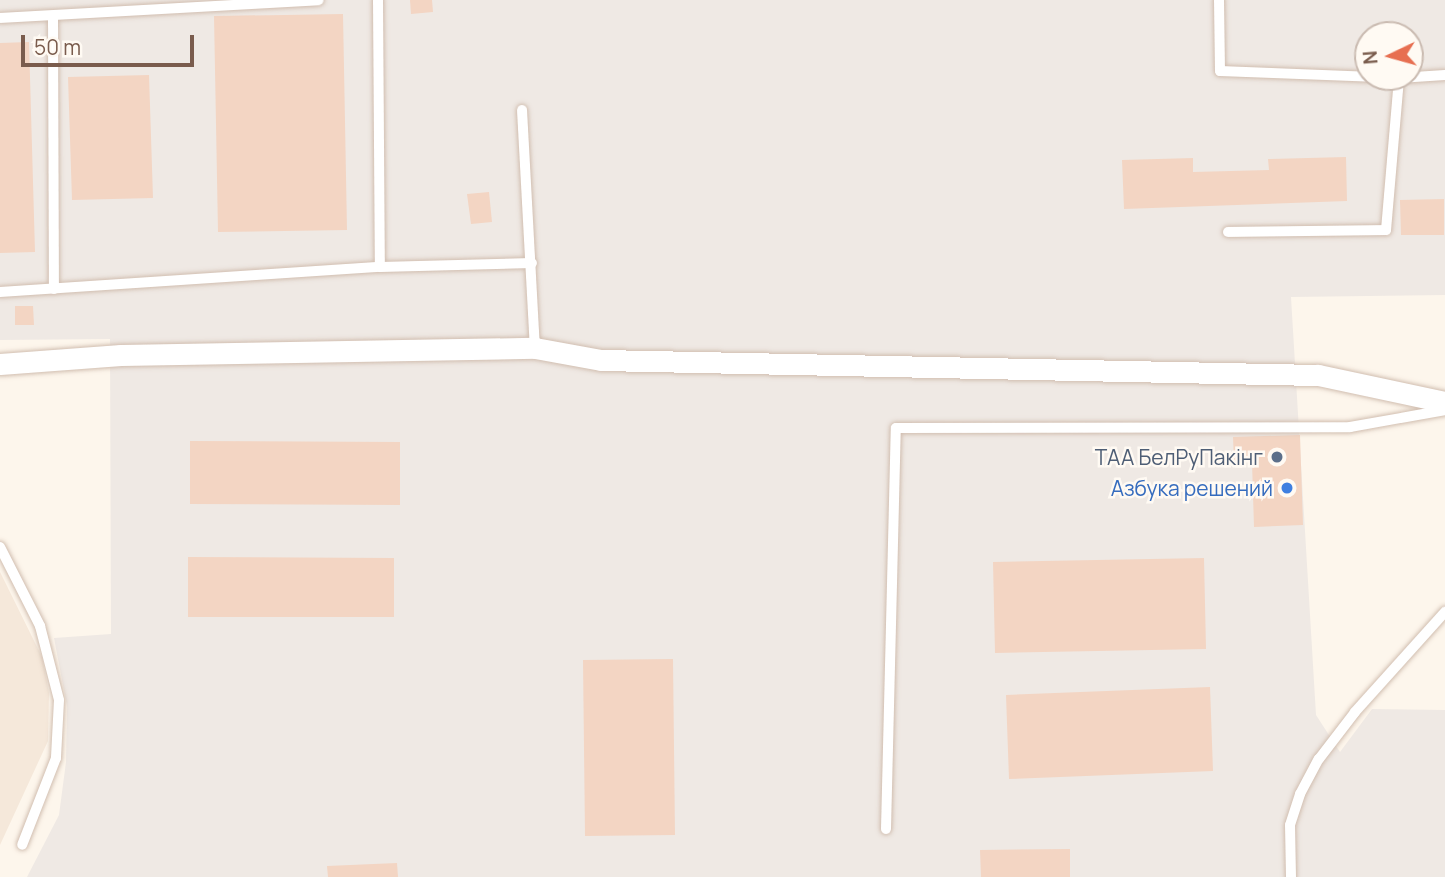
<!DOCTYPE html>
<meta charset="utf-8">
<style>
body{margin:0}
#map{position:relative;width:1445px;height:877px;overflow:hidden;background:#fdf6ec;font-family:Manrope,sans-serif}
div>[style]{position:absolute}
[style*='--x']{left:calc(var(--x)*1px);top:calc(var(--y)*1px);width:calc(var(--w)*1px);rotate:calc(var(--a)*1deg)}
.residential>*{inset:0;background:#f5e8da}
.industrial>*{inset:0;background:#efe9e4}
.building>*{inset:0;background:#f3d5c3}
.roads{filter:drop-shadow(0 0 2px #d1beb0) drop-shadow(0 0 2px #d1beb0)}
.lane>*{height:10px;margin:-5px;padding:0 5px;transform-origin:5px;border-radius:5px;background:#fff}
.street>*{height:21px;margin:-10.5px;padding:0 10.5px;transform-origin:10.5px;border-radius:10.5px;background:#fff}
.dots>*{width:19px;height:19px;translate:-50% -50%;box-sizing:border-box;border:4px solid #fffaf3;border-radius:50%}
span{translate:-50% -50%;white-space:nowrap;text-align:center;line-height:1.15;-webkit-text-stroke:5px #fffaf3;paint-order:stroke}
.service-label{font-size:21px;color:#4e5e75}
.right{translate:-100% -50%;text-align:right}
.shop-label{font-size:21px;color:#366cbe}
.north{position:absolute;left:1354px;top:21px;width:70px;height:70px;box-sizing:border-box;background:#fffaf3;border:2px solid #cabbb1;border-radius:50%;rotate:265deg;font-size:19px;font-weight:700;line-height:28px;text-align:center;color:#7a5c4d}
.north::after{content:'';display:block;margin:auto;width:24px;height:32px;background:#e76f51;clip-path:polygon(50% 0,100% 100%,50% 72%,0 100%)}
.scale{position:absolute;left:21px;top:35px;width:173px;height:32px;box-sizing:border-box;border:4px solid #7a5c4d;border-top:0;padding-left:9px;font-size:21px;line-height:24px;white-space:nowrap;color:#7a5c4d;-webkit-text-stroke:5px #fffaf3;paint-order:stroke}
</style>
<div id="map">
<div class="residential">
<div style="clip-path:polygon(0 572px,42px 657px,49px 693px,48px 741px,0 845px)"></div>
</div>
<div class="industrial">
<div style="clip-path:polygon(evenodd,0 0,1445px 0,1445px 295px,1291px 297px,1316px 715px,1340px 752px,1372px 709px,1445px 710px,1445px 877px,27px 877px,59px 815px,66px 762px,67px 706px,54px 638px,111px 634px,110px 339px,0 340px,0 0,1368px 35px,1410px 35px,1410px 77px,1368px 77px,1368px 35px)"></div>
</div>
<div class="building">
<div style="clip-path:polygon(410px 0,432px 0,433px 12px,411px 14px)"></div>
<div style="clip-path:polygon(343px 14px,347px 230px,218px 232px,214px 16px)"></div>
<div style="clip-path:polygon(29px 42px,35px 252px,0 253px,0 43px)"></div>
<div style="clip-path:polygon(149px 75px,153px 198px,72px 200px,68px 77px)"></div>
<div style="clip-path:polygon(1346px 157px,1347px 201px,1124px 209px,1122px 160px,1193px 158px,1193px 172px,1269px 170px,1268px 159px)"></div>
<div style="clip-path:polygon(489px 192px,492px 222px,471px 224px,467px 194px)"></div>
<div style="clip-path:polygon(1444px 199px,1444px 235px,1401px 235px,1400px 200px)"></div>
<div style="clip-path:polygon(15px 306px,33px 306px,34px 325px,15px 325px)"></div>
<div style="clip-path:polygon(1300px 435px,1303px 525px,1254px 527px,1252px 462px,1234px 462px,1233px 437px)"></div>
<div style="clip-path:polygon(190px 441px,400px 442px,400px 505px,190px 504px)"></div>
<div style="clip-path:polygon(188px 557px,394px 558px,394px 617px,188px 617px)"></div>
<div style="clip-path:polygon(1204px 558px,1206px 649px,995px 653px,993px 562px)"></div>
<div style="clip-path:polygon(673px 659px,675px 835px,585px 836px,583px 660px)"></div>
<div style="clip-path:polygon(1210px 687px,1213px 771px,1009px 779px,1006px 695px)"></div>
<div style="clip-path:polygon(1070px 849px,1070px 877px,981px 877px,980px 850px)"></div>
<div style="clip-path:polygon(397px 863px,398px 877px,328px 877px,327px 866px)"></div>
</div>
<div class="roads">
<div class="lane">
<div style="--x:378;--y:0;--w:267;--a:89.6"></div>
<div style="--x:1219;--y:0;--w:71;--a:89.2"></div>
<div style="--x:1220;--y:71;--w:179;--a:2.2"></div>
<div style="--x:1399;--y:78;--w:46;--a:-3.7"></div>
<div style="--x:0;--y:18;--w:319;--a:-3.2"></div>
<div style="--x:53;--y:18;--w:271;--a:89.8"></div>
<div style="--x:522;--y:110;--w:238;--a:86.9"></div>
<div style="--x:1228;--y:232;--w:158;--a:-0.7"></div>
<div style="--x:1386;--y:230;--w:153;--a:-85.1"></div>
<div style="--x:0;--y:292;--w:381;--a:-3.8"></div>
<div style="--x:380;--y:267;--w:152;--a:-1.5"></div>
<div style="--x:0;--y:547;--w:89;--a:63.1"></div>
<div style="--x:40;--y:626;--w:76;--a:75.6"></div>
<div style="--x:59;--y:700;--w:58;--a:93"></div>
<div style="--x:56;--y:758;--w:93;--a:111.3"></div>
<div style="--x:886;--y:829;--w:401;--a:-88.6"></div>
<div style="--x:896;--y:428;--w:454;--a:-0.1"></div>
<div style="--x:1350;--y:427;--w:97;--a:-10.1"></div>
<div style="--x:1291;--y:877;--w:52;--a:-91.1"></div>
<div style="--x:1290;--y:825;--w:33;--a:-72"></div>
<div style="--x:1300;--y:794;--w:40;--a:-62"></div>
<div style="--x:1319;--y:759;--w:59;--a:-52.5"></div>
<div style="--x:1355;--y:712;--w:135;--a:-48"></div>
</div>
<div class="street">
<div style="--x:0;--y:364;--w:121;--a:-4.3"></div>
<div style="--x:121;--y:355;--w:414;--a:-1"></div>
<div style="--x:535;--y:348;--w:67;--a:10.3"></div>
<div style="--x:601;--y:360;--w:717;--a:1.2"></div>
<div style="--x:1318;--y:375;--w:130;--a:12"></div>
</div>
</div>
<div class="dots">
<div style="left:1277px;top:457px;background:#5c6f8a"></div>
<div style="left:1287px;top:488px;background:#3f7fe0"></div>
</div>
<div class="service-label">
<span class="right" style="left:1263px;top:457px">ТАА БелРуПакінг</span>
</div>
<div class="shop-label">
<span class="right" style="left:1273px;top:488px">Азбука решений</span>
</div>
<div class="north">N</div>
<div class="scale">50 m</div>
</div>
